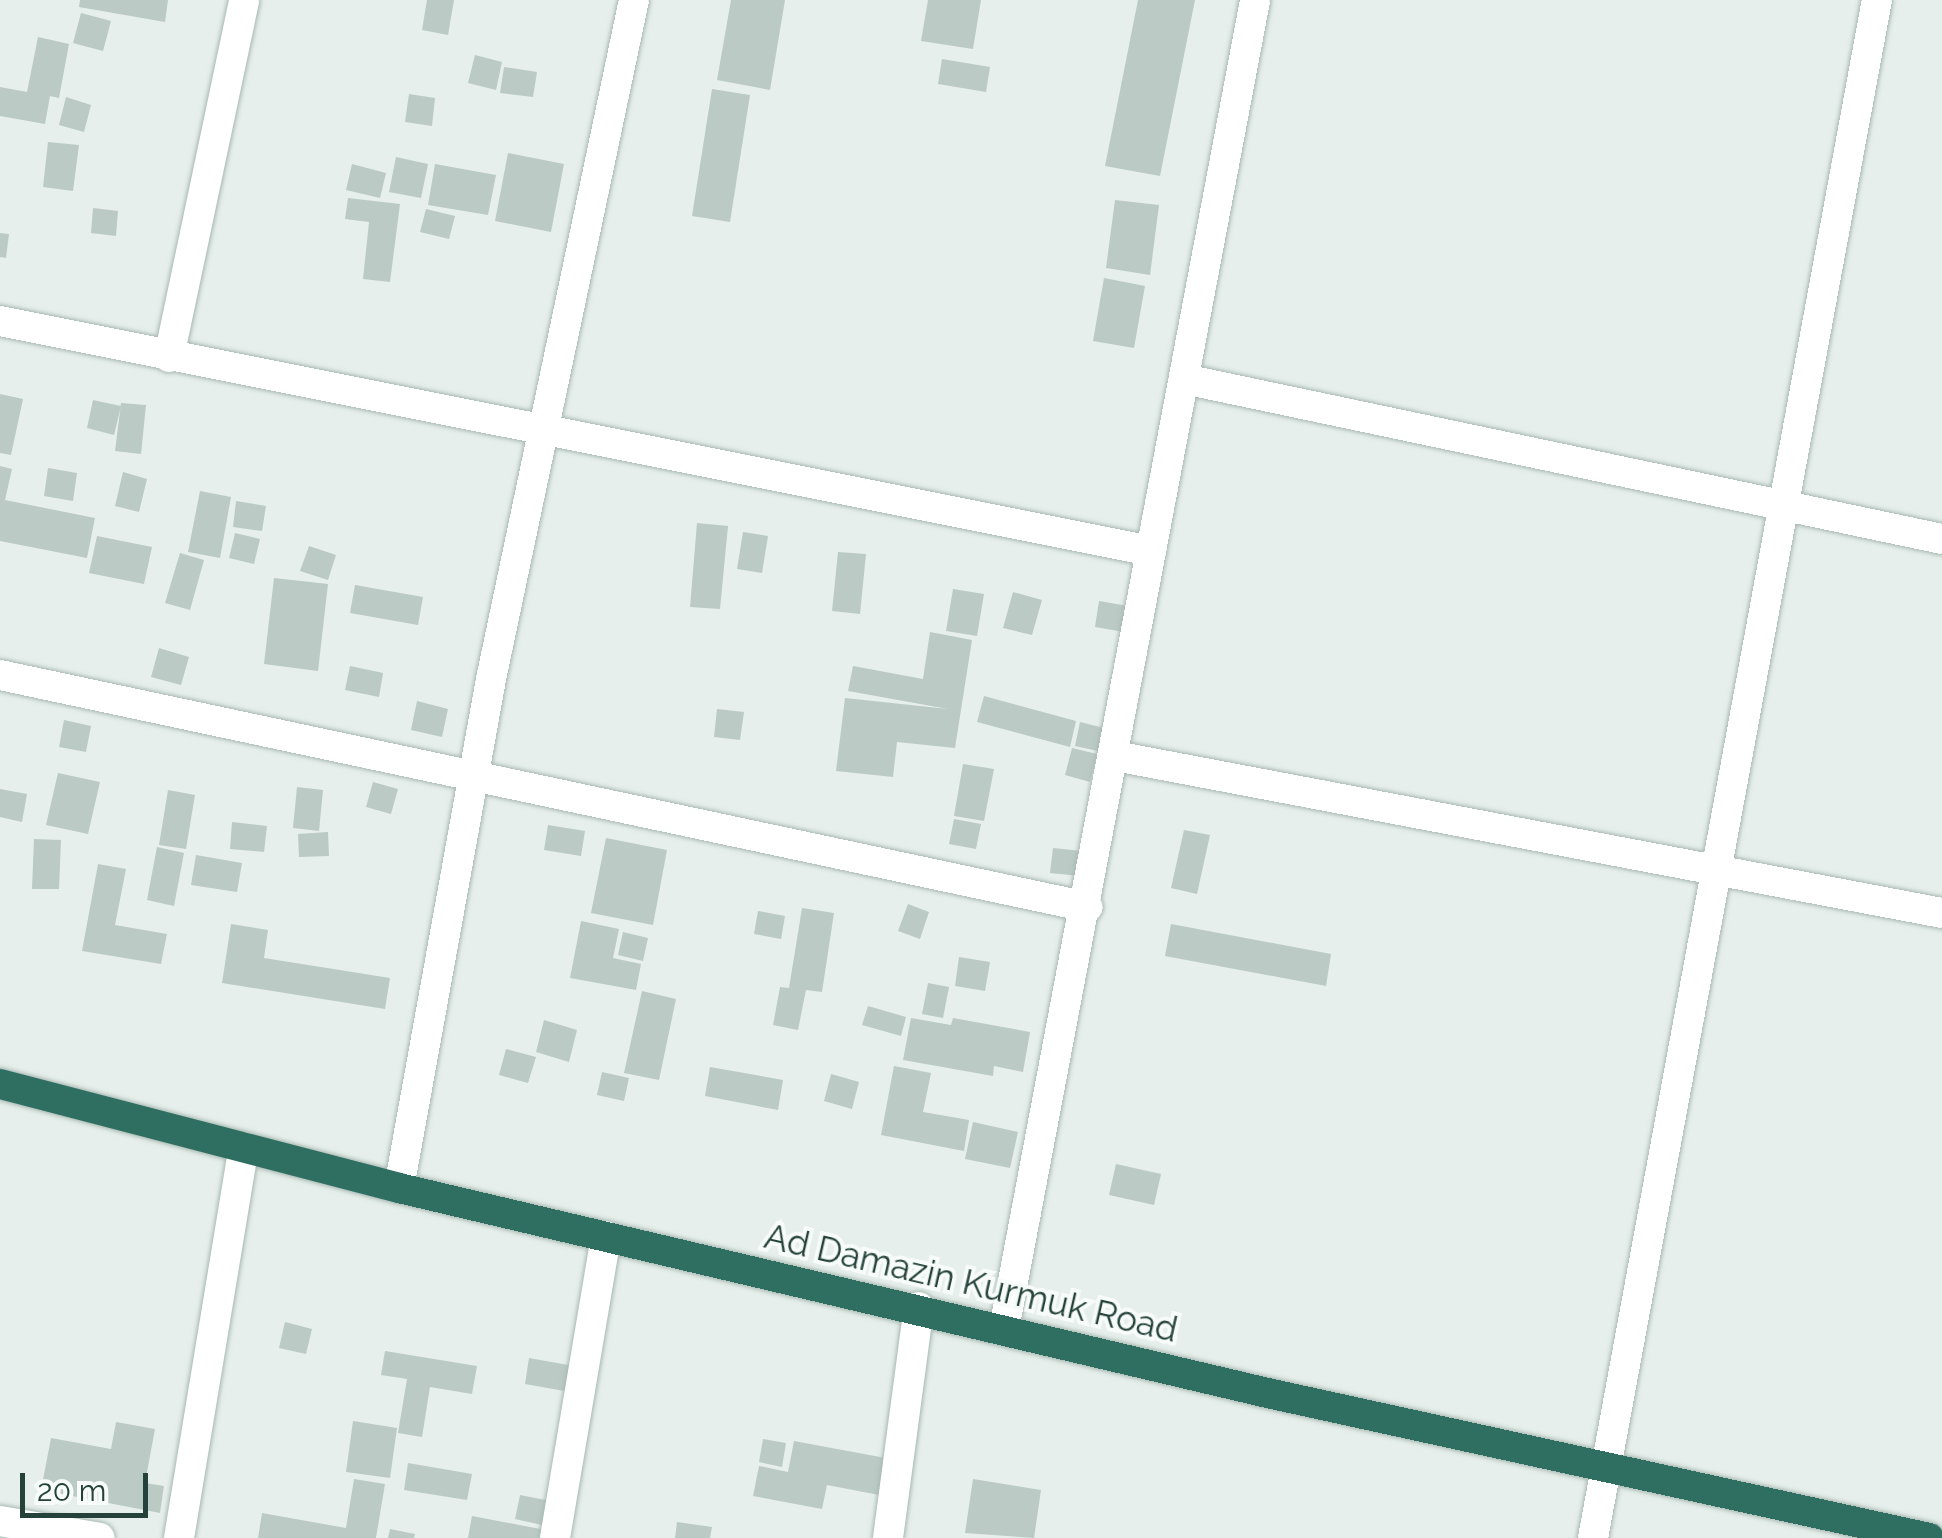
<!DOCTYPE html>
<style>
body{margin:0}
#map{position:relative;width:1942px;height:1538px;overflow:hidden;background:#e6efeb;font-family:Raleway,sans-serif}
div>[style]{position:absolute}
[style*='--x']{left:calc(var(--x)*1px);top:calc(var(--y)*1px);width:calc(var(--w)*1px);rotate:calc(var(--a)*1deg)}
.building>*{inset:0;background:#bbcac4}
.roads{filter:drop-shadow(0 0 2px #a8b8b2) drop-shadow(0 0 2px #a8b8b2)}
.street>*{height:30px;margin:-15px;padding:0 15px;transform-origin:15px;border-radius:15px;background:#fff}
.highway>*{height:30px;margin:-15px;padding:0 15px;transform-origin:15px;border-radius:15px;background:#2f6f62}
span{translate:-50% -50%;white-space:nowrap;text-align:center;line-height:1.15;-webkit-text-stroke:8px #f7fbf9;paint-order:stroke}
.street-label{font-size:35px;color:#24423a}
.scale{position:absolute;left:20px;top:1473px;width:128px;height:45px;box-sizing:border-box;border:5px solid #24423a;border-top:0;padding-left:12px;font-size:30px;line-height:35px;white-space:nowrap;color:#24423a;-webkit-text-stroke:8px #f7fbf9;paint-order:stroke}
</style>
<div id="map">
<div class="building">
<div style="clip-path:polygon(80px 0,168px 0,165px 22px,79px 7px)"></div>
<div style="clip-path:polygon(427px 0,454px 0,448px 35px,422px 30px)"></div>
<div style="clip-path:polygon(731px 0,785px 0,770px 90px,717px 80px)"></div>
<div style="clip-path:polygon(928px 0,981px 0,973px 49px,921px 41px)"></div>
<div style="clip-path:polygon(1138px 0,1195px 0,1160px 176px,1105px 166px)"></div>
<div style="clip-path:polygon(81px 13px,111px 21px,103px 51px,73px 43px)"></div>
<div style="clip-path:polygon(38px 37px,69px 44px,59px 98px,50px 96px,45px 124px,0 116px,0 87px,27px 92px)"></div>
<div style="clip-path:polygon(475px 55px,502px 62px,496px 90px,468px 83px)"></div>
<div style="clip-path:polygon(942px 59px,990px 67px,986px 92px,938px 84px)"></div>
<div style="clip-path:polygon(504px 67px,537px 72px,533px 97px,500px 93px)"></div>
<div style="clip-path:polygon(712px 89px,750px 95px,730px 222px,692px 216px)"></div>
<div style="clip-path:polygon(409px 94px,435px 98px,432px 126px,405px 122px)"></div>
<div style="clip-path:polygon(66px 97px,91px 105px,84px 132px,59px 125px)"></div>
<div style="clip-path:polygon(48px 142px,79px 145px,73px 191px,43px 187px)"></div>
<div style="clip-path:polygon(508px 153px,564px 164px,551px 232px,495px 221px)"></div>
<div style="clip-path:polygon(396px 157px,428px 164px,421px 198px,389px 192px)"></div>
<div style="clip-path:polygon(352px 164px,386px 173px,380px 198px,346px 190px)"></div>
<div style="clip-path:polygon(435px 164px,496px 175px,488px 215px,428px 205px)"></div>
<div style="clip-path:polygon(348px 198px,400px 204px,390px 282px,363px 279px,369px 222px,345px 219px)"></div>
<div style="clip-path:polygon(1115px 200px,1159px 205px,1150px 275px,1106px 268px)"></div>
<div style="clip-path:polygon(93px 208px,118px 211px,116px 236px,91px 233px)"></div>
<div style="clip-path:polygon(426px 209px,455px 216px,449px 239px,420px 232px)"></div>
<div style="clip-path:polygon(0 233px,9px 234px,6px 258px,0 257px)"></div>
<div style="clip-path:polygon(1104px 278px,1145px 286px,1134px 348px,1093px 341px)"></div>
<div style="clip-path:polygon(0 394px,23px 399px,11px 455px,0 453px)"></div>
<div style="clip-path:polygon(93px 400px,121px 406px,114px 435px,87px 428px)"></div>
<div style="clip-path:polygon(121px 403px,146px 405px,141px 454px,115px 451px)"></div>
<div style="clip-path:polygon(0 466px,12px 469px,5px 500px,95px 518px,87px 558px,0 541px)"></div>
<div style="clip-path:polygon(48px 468px,77px 473px,73px 501px,44px 496px)"></div>
<div style="clip-path:polygon(123px 472px,147px 479px,139px 512px,115px 506px)"></div>
<div style="clip-path:polygon(200px 491px,231px 497px,220px 558px,188px 552px)"></div>
<div style="clip-path:polygon(236px 501px,266px 506px,262px 531px,233px 527px)"></div>
<div style="clip-path:polygon(697px 523px,728px 526px,720px 609px,690px 607px)"></div>
<div style="clip-path:polygon(743px 532px,768px 536px,762px 573px,737px 569px)"></div>
<div style="clip-path:polygon(235px 533px,260px 539px,254px 564px,229px 558px)"></div>
<div style="clip-path:polygon(97px 536px,152px 547px,144px 584px,89px 573px)"></div>
<div style="clip-path:polygon(309px 546px,336px 555px,328px 580px,300px 571px)"></div>
<div style="clip-path:polygon(838px 552px,866px 554px,860px 614px,832px 611px)"></div>
<div style="clip-path:polygon(180px 553px,204px 560px,190px 610px,165px 603px)"></div>
<div style="clip-path:polygon(274px 578px,328px 584px,318px 671px,264px 664px)"></div>
<div style="clip-path:polygon(355px 585px,423px 597px,418px 625px,350px 613px)"></div>
<div style="clip-path:polygon(953px 589px,984px 594px,977px 636px,946px 631px)"></div>
<div style="clip-path:polygon(1013px 592px,1042px 600px,1032px 635px,1003px 628px)"></div>
<div style="clip-path:polygon(1099px 601px,1128px 606px,1124px 632px,1095px 627px)"></div>
<div style="clip-path:polygon(930px 632px,972px 640px,955px 748px,897px 742px,893px 777px,836px 771px,845px 698px,948px 709px,848px 691px,853px 666px,923px 679px)"></div>
<div style="clip-path:polygon(159px 648px,189px 657px,181px 685px,151px 677px)"></div>
<div style="clip-path:polygon(350px 666px,383px 673px,379px 697px,345px 690px)"></div>
<div style="clip-path:polygon(984px 696px,1076px 721px,1070px 747px,977px 722px)"></div>
<div style="clip-path:polygon(417px 701px,448px 709px,442px 737px,411px 730px)"></div>
<div style="clip-path:polygon(717px 709px,744px 712px,740px 740px,714px 737px)"></div>
<div style="clip-path:polygon(64px 720px,91px 726px,86px 752px,59px 747px)"></div>
<div style="clip-path:polygon(1080px 722px,1104px 728px,1098px 751px,1075px 746px)"></div>
<div style="clip-path:polygon(1072px 748px,1097px 754px,1090px 782px,1065px 775px)"></div>
<div style="clip-path:polygon(963px 764px,994px 769px,984px 821px,954px 816px)"></div>
<div style="clip-path:polygon(58px 773px,100px 782px,88px 834px,46px 825px)"></div>
<div style="clip-path:polygon(373px 782px,398px 789px,391px 814px,366px 807px)"></div>
<div style="clip-path:polygon(297px 787px,323px 790px,319px 831px,293px 828px)"></div>
<div style="clip-path:polygon(0 789px,27px 794px,22px 822px,0 817px)"></div>
<div style="clip-path:polygon(168px 790px,195px 795px,186px 849px,159px 845px)"></div>
<div style="clip-path:polygon(954px 819px,981px 824px,976px 849px,949px 844px)"></div>
<div style="clip-path:polygon(232px 822px,267px 826px,264px 852px,230px 849px)"></div>
<div style="clip-path:polygon(548px 825px,585px 831px,581px 856px,544px 850px)"></div>
<div style="clip-path:polygon(1184px 830px,1210px 835px,1197px 894px,1171px 888px)"></div>
<div style="clip-path:polygon(328px 832px,329px 856px,299px 857px,298px 834px)"></div>
<div style="clip-path:polygon(606px 838px,667px 850px,653px 925px,591px 913px)"></div>
<div style="clip-path:polygon(34px 839px,61px 840px,59px 889px,32px 889px)"></div>
<div style="clip-path:polygon(157px 847px,184px 853px,174px 906px,147px 900px)"></div>
<div style="clip-path:polygon(1053px 848px,1082px 851px,1080px 876px,1050px 873px)"></div>
<div style="clip-path:polygon(196px 855px,242px 863px,237px 892px,191px 885px)"></div>
<div style="clip-path:polygon(98px 864px,126px 869px,115px 925px,167px 934px,161px 964px,82px 951px)"></div>
<div style="clip-path:polygon(908px 904px,929px 912px,920px 939px,898px 931px)"></div>
<div style="clip-path:polygon(802px 908px,834px 913px,822px 992px,806px 990px,798px 1030px,773px 1025px,780px 987px,789px 988px)"></div>
<div style="clip-path:polygon(758px 911px,785px 916px,781px 939px,754px 934px)"></div>
<div style="clip-path:polygon(581px 921px,619px 929px,613px 958px,641px 964px,636px 990px,570px 978px)"></div>
<div style="clip-path:polygon(231px 924px,268px 930px,264px 958px,390px 978px,385px 1009px,222px 983px)"></div>
<div style="clip-path:polygon(1171px 924px,1331px 954px,1326px 986px,1165px 956px)"></div>
<div style="clip-path:polygon(623px 932px,648px 938px,643px 961px,618px 955px)"></div>
<div style="clip-path:polygon(959px 957px,990px 962px,985px 991px,955px 986px)"></div>
<div style="clip-path:polygon(928px 983px,949px 987px,943px 1018px,922px 1014px)"></div>
<div style="clip-path:polygon(642px 991px,676px 999px,659px 1080px,624px 1073px)"></div>
<div style="clip-path:polygon(868px 1006px,906px 1017px,901px 1036px,862px 1025px)"></div>
<div style="clip-path:polygon(911px 1018px,951px 1025px,953px 1018px,1030px 1032px,1023px 1072px,994px 1066px,993px 1076px,903px 1060px)"></div>
<div style="clip-path:polygon(544px 1020px,577px 1030px,569px 1062px,536px 1052px)"></div>
<div style="clip-path:polygon(506px 1049px,536px 1057px,528px 1083px,499px 1075px)"></div>
<div style="clip-path:polygon(894px 1066px,931px 1073px,923px 1112px,969px 1120px,964px 1151px,881px 1135px)"></div>
<div style="clip-path:polygon(710px 1067px,783px 1080px,778px 1110px,705px 1096px)"></div>
<div style="clip-path:polygon(602px 1072px,629px 1078px,624px 1101px,597px 1095px)"></div>
<div style="clip-path:polygon(831px 1074px,859px 1082px,852px 1109px,824px 1101px)"></div>
<div style="clip-path:polygon(973px 1122px,1018px 1132px,1010px 1168px,965px 1159px)"></div>
<div style="clip-path:polygon(1116px 1164px,1161px 1174px,1154px 1205px,1109px 1195px)"></div>
<div style="clip-path:polygon(285px 1322px,312px 1329px,306px 1354px,279px 1348px)"></div>
<div style="clip-path:polygon(385px 1351px,477px 1366px,472px 1394px,430px 1387px,422px 1437px,398px 1433px,407px 1379px,381px 1375px)"></div>
<div style="clip-path:polygon(529px 1358px,574px 1366px,570px 1392px,525px 1384px)"></div>
<div style="clip-path:polygon(353px 1421px,397px 1428px,390px 1478px,346px 1472px)"></div>
<div style="clip-path:polygon(116px 1422px,155px 1429px,145px 1483px,164px 1486px,160px 1513px,41px 1490px,51px 1438px,111px 1449px)"></div>
<div style="clip-path:polygon(763px 1439px,786px 1443px,782px 1467px,759px 1462px)"></div>
<div style="clip-path:polygon(794px 1441px,907px 1462px,900px 1499px,827px 1485px,822px 1509px,753px 1496px,759px 1466px,788px 1472px)"></div>
<div style="clip-path:polygon(408px 1463px,472px 1474px,467px 1500px,404px 1490px)"></div>
<div style="clip-path:polygon(354px 1479px,385px 1484px,376px 1538px,258px 1538px,262px 1513px,346px 1528px)"></div>
<div style="clip-path:polygon(973px 1479px,1041px 1490px,1034px 1538px,965px 1533px)"></div>
<div style="clip-path:polygon(520px 1495px,556px 1502px,551px 1527px,515px 1519px)"></div>
<div style="clip-path:polygon(472px 1516px,551px 1531px,549px 1538px,468px 1538px)"></div>
<div style="clip-path:polygon(677px 1522px,712px 1527px,710px 1538px,675px 1538px)"></div>
<div style="clip-path:polygon(390px 1529px,415px 1534px,414px 1538px,388px 1538px)"></div>
</div>
<div class="roads">
<div class="street">
<div style="--x:0;--y:321;--w:1174;--a:11.3"></div>
<div style="--x:169;--y:357;--w:365;--a:-78.1"></div>
<div style="--x:1184;--y:379;--w:775;--a:11.92"></div>
<div style="--x:0;--y:675;--w:1112;--a:12.04"></div>
<div style="--x:1115;--y:756;--w:842;--a:10.75"></div>
<div style="--x:399;--y:1188;--w:517;--a:-79.75"></div>
<div style="--x:491;--y:679;--w:694;--a:-78.11"></div>
<div style="--x:1004;--y:1329;--w:1352;--a:-79.3"></div>
<div style="--x:0;--y:1521;--w:101;--a:9.6"></div>
<div style="--x:179;--y:1538;--w:396;--a:-80.6"></div>
<div style="--x:555;--y:1538;--w:306;--a:-80.4"></div>
<div style="--x:888;--y:1538;--w:233;--a:-82.4"></div>
<div style="--x:1593;--y:1538;--w:1564;--a:-79.54"></div>
</div>
<div class="highway">
<div style="--x:0;--y:1084;--w:412;--a:14.6"></div>
<div style="--x:399;--y:1188;--w:888;--a:13.28"></div>
<div style="--x:1263;--y:1392;--w:682;--a:12.36"></div>
</div>
</div>
<div class="street-label">
<span style="left:971px;top:1283px;rotate:13deg">Ad Damazin Kurmuk Road</span>
</div>
<div class="scale">20 m</div>
</div>
